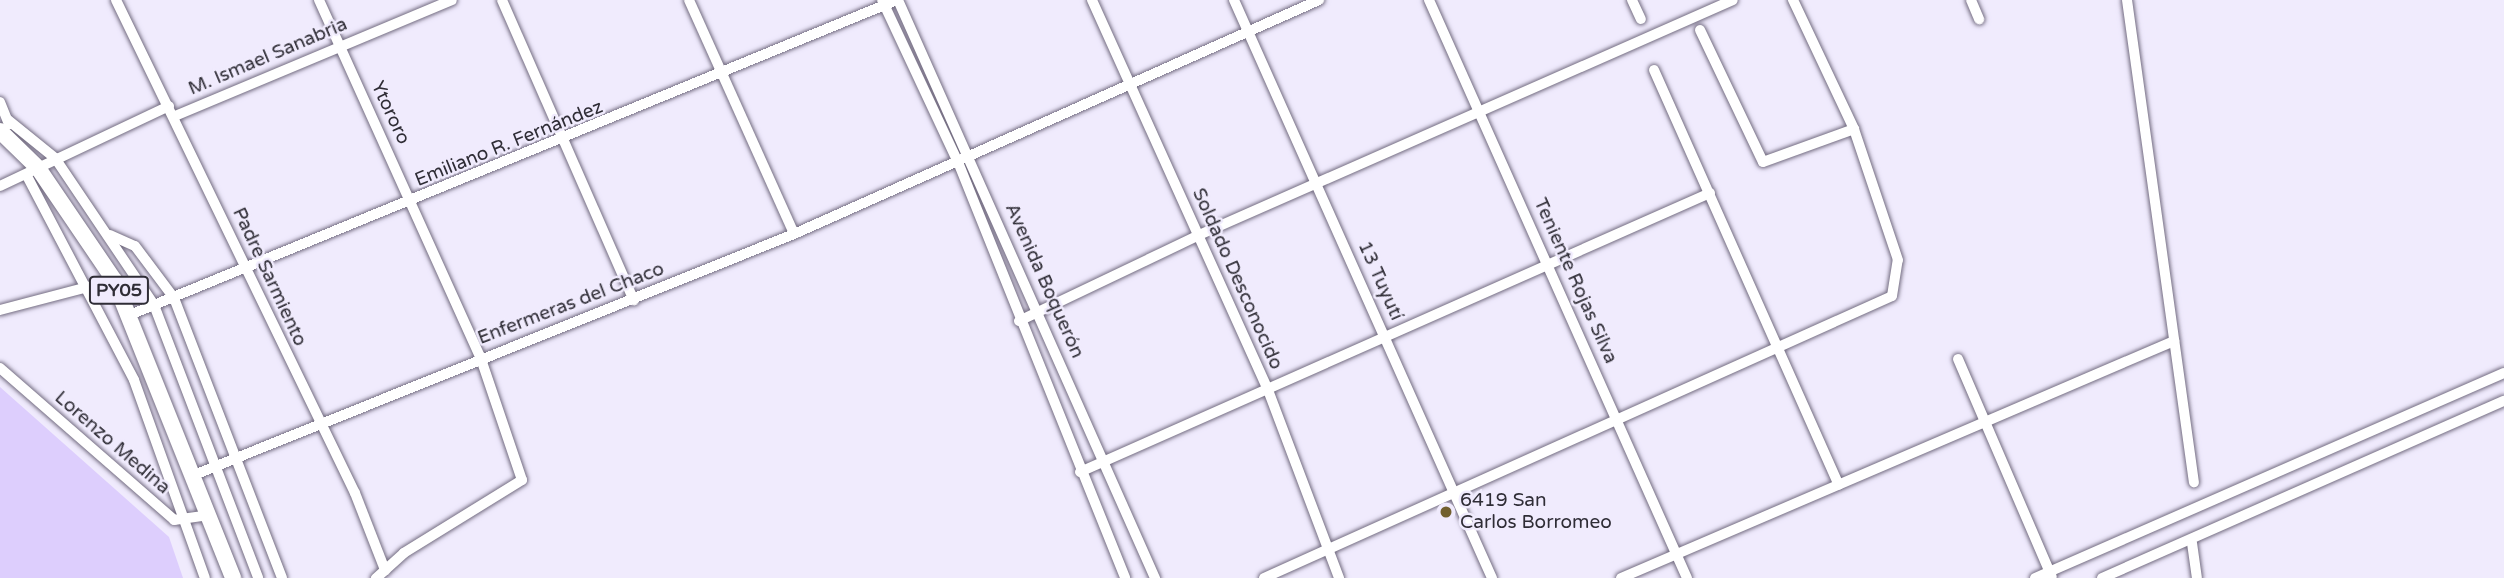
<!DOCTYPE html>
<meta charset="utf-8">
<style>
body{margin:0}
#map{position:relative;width:2504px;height:578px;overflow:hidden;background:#f0ebfd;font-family:"Varela Round",sans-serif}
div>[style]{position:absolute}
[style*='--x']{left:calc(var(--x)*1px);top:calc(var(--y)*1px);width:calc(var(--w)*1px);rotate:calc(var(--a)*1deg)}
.green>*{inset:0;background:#ddcefd}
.roads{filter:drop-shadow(0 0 2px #736c81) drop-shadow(0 0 2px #736c81)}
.minor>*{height:10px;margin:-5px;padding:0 5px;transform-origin:5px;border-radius:5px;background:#fff}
.highway>*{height:16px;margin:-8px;padding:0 8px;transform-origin:8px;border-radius:8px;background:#fff}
.dots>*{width:19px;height:19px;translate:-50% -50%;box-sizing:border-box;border:4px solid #f0ebfd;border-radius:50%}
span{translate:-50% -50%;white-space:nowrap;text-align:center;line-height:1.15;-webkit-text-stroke:5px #f0ebfd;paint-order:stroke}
.shield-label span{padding:2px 5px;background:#f0ebfd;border:2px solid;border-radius:5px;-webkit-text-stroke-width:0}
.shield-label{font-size:18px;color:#2f2d36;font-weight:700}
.street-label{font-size:19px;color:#2f2d36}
.poi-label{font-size:19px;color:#2f2d36}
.left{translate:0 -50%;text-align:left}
</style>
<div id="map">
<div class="green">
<div style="clip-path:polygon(0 387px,169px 537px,183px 578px,0 578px)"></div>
</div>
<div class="roads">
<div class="minor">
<div style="--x:116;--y:0;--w:548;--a:64.14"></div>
<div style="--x:355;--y:493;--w:83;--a:68.7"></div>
<div style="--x:319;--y:0;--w:391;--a:65.7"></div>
<div style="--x:480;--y:356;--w:131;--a:71.3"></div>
<div style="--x:522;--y:480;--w:139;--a:148.3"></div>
<div style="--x:404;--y:553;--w:38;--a:138"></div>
<div style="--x:502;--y:0;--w:328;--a:66.3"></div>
<div style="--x:689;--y:0;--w:256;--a:65.8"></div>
<div style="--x:882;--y:0;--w:179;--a:64.9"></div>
<div style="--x:958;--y:162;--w:448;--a:68.1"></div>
<div style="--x:898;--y:0;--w:633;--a:66.03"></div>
<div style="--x:1092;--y:0;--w:428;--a:65.7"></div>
<div style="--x:1268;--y:390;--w:201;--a:69.3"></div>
<div style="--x:1234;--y:0;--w:633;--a:65.95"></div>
<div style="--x:1429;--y:0;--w:633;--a:65.95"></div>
<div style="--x:1632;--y:0;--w:21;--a:65"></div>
<div style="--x:1971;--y:0;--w:21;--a:67"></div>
<div style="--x:2127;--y:0;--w:487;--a:82.1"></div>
<div style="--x:1700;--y:30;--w:146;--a:64.5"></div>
<div style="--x:1763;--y:162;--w:97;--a:-19.9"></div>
<div style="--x:1654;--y:70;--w:454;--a:66"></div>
<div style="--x:0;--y:102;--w:24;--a:68"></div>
<div style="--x:175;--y:116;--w:300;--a:-22.7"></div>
<div style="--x:8;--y:120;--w:60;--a:39"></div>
<div style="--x:55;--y:158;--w:177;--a:56"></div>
<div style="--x:154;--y:305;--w:292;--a:69.1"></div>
<div style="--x:27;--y:176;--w:230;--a:62.3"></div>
<div style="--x:134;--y:380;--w:210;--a:70.3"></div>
<div style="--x:0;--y:186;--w:187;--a:-25.3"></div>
<div style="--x:110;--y:235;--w:27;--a:24"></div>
<div style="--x:135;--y:246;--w:65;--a:53.1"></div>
<div style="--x:174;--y:298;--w:300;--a:68.9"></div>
<div style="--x:0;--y:310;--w:118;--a:-14.7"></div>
<div style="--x:132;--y:314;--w:827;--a:-22.32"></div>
<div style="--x:1019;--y:321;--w:199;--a:-25.5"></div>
<div style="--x:1199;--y:235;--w:583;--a:-23.75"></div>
<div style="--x:1958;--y:359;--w:237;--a:66.7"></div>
<div style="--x:0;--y:368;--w:231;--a:41.1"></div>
<div style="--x:174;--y:520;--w:35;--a:-8"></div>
<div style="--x:1080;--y:472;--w:689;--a:-23.89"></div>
<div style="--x:194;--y:475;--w:647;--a:-21.88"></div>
<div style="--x:794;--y:234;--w:575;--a:-24.02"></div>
<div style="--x:2192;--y:543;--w:35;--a:82"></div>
<div style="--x:1264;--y:578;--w:688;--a:-24.18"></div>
<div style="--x:1892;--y:296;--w:36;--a:-81"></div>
<div style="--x:1898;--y:260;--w:138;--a:-108.6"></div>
<div style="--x:1854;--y:129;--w:143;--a:-115.3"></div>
<div style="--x:1621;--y:578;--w:602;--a:-23.2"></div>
<div style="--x:2035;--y:578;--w:512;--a:-23.61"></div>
<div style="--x:2102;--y:578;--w:439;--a:-23.8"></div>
</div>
<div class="highway">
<div style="--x:0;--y:131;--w:53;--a:44.2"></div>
<div style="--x:38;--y:168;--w:135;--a:55.8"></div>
<div style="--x:114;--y:280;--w:321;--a:68.2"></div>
</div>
</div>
<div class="dots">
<div style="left:1446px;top:512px;background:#72602e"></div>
</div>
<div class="shield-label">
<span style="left:119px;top:290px">PY05</span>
</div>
<div class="street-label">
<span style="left:268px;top:57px;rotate:-23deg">M. Ismael Sanabria</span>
<span style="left:390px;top:113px;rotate:65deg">Ytororo</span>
<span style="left:509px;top:144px;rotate:-22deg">Emiliano R. Fernández</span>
<span style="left:269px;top:277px;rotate:65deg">Padre Sarmiento</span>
<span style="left:1237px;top:279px;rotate:66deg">Soldado Desconocido</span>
<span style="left:1044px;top:281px;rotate:66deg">Avenida Boquerón</span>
<span style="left:1380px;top:281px;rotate:66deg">13 Tuyutí</span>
<span style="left:1575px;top:281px;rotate:66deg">Teniente Rojas Silva</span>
<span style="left:571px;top:304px;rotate:-21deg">Enfermeras del Chaco</span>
<span style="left:112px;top:443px;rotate:41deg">Lorenzo Medina</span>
</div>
<div class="poi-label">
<span class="left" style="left:1460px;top:512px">6419 San<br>Carlos Borromeo</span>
</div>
</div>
